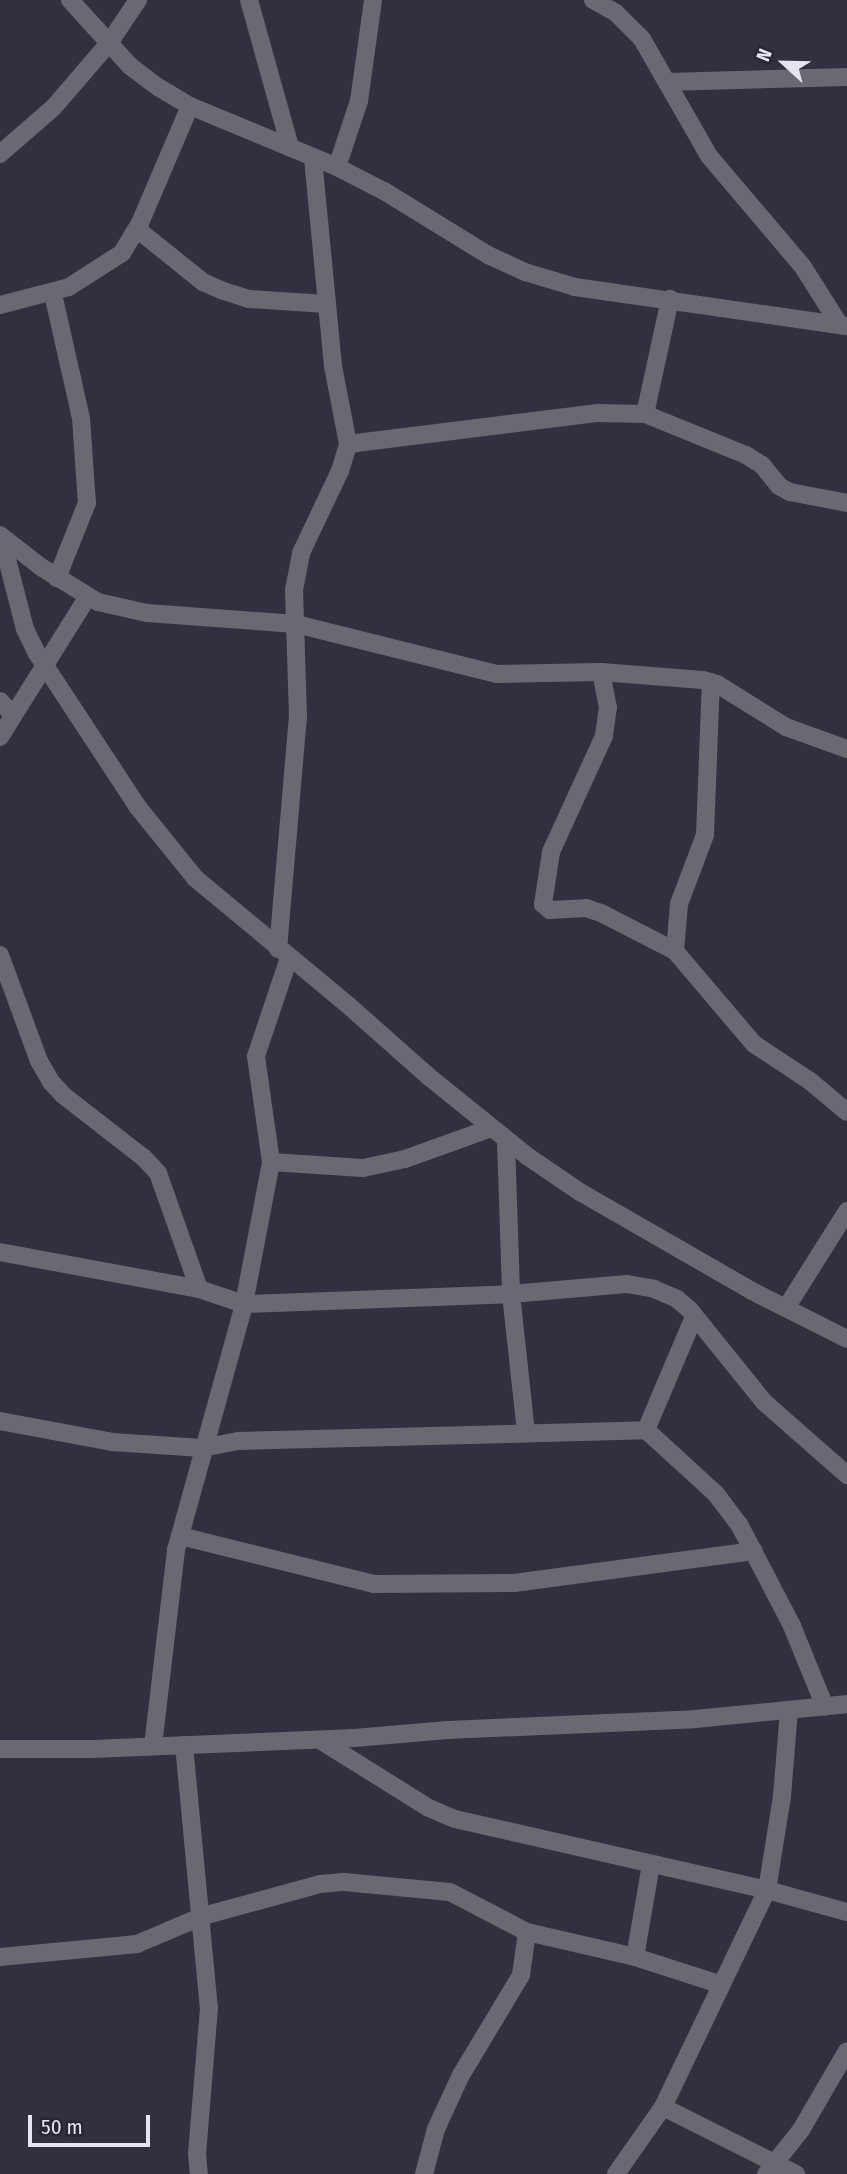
<!DOCTYPE html>
<style>
body{margin:0}
#map{position:relative;width:847px;height:2174px;overflow:hidden;background:#30303f;font-family:"Fira Sans Condensed",sans-serif}
div>[style]{position:absolute}
[style*='--x']{left:calc(var(--x)*1px);top:calc(var(--y)*1px);width:calc(var(--w)*1px);rotate:calc(var(--a)*1deg)}
.street>*{height:18px;margin:-9px;padding:0 9px;transform-origin:9px;border-radius:9px;background:#696971}
span{translate:-50% -50%;white-space:nowrap;text-align:center;line-height:1.15;-webkit-text-stroke:5px #262635;paint-order:stroke}
.north{position:absolute;left:749px;top:28px;width:70px;height:70px;-webkit-text-stroke:5px #262635;paint-order:stroke;rotate:292deg;font-size:19px;font-weight:700;line-height:28px;text-align:center;color:#e4e5ef}
.north::after{content:'';display:block;margin:auto;width:24px;height:32px;background:#e4e5ef;clip-path:polygon(50% 0,100% 100%,50% 72%,0 100%)}
.scale{position:absolute;left:28px;top:2115px;width:122px;height:32px;box-sizing:border-box;border:4px solid #e4e5ef;border-top:0;padding-left:9px;font-size:21px;line-height:24px;white-space:nowrap;color:#e4e5ef;-webkit-text-stroke:5px #262635;paint-order:stroke}
</style>
<div id="map">
<div class="street">
<div style="--x:70;--y:0;--w:89;--a:47.7"></div>
<div style="--x:130;--y:66;--w:35;--a:37"></div>
<div style="--x:158;--y:87;--w:37;--a:31"></div>
<div style="--x:190;--y:106;--w:159;--a:22.5"></div>
<div style="--x:337;--y:167;--w:53;--a:27.1"></div>
<div style="--x:384;--y:191;--w:122;--a:31.6"></div>
<div style="--x:488;--y:255;--w:41;--a:24.7"></div>
<div style="--x:525;--y:272;--w:52;--a:16.7"></div>
<div style="--x:575;--y:287;--w:275;--a:8.2"></div>
<div style="--x:249;--y:0;--w:153;--a:74.4"></div>
<div style="--x:593;--y:0;--w:26;--a:29"></div>
<div style="--x:616;--y:13;--w:37;--a:45"></div>
<div style="--x:642;--y:39;--w:135;--a:60.2"></div>
<div style="--x:709;--y:156;--w:145;--a:49.7"></div>
<div style="--x:803;--y:267;--w:67;--a:57.7"></div>
<div style="--x:667;--y:82;--w:180;--a:-1.6"></div>
<div style="--x:0;--y:154;--w:70;--a:-41"></div>
<div style="--x:53;--y:108;--w:86;--a:-49.3"></div>
<div style="--x:109;--y:43;--w:52;--a:-56"></div>
<div style="--x:337;--y:167;--w:70;--a:-71.6"></div>
<div style="--x:359;--y:101;--w:102;--a:-82.1"></div>
<div style="--x:137;--y:229;--w:85;--a:38.8"></div>
<div style="--x:203;--y:282;--w:20;--a:24"></div>
<div style="--x:221;--y:290;--w:29;--a:18"></div>
<div style="--x:249;--y:299;--w:77;--a:3.7"></div>
<div style="--x:53;--y:294;--w:127;--a:77.3"></div>
<div style="--x:81;--y:418;--w:85;--a:86"></div>
<div style="--x:87;--y:503;--w:81;--a:111.8"></div>
<div style="--x:0;--y:305;--w:71;--a:-14.6"></div>
<div style="--x:69;--y:287;--w:63;--a:-32.7"></div>
<div style="--x:122;--y:253;--w:35;--a:-59"></div>
<div style="--x:140;--y:223;--w:127;--a:-66.9"></div>
<div style="--x:645;--y:414;--w:118;--a:-77.7"></div>
<div style="--x:348;--y:444;--w:252;--a:-7.1"></div>
<div style="--x:598;--y:413;--w:47;--a:1.2"></div>
<div style="--x:645;--y:414;--w:109;--a:22.1"></div>
<div style="--x:746;--y:455;--w:19;--a:32"></div>
<div style="--x:762;--y:465;--w:27;--a:51"></div>
<div style="--x:779;--y:486;--w:13;--a:29"></div>
<div style="--x:790;--y:492;--w:58;--a:10.9"></div>
<div style="--x:0;--y:535;--w:52;--a:38"></div>
<div style="--x:41;--y:567;--w:67;--a:31.6"></div>
<div style="--x:98;--y:602;--w:50;--a:12.7"></div>
<div style="--x:147;--y:613;--w:149;--a:4.2"></div>
<div style="--x:296;--y:624;--w:207;--a:14"></div>
<div style="--x:497;--y:674;--w:104;--a:-1.1"></div>
<div style="--x:601;--y:672;--w:102;--a:4.5"></div>
<div style="--x:703;--y:680;--w:15;--a:16"></div>
<div style="--x:717;--y:684;--w:81;--a:31.9"></div>
<div style="--x:786;--y:727;--w:65;--a:19.8"></div>
<div style="--x:1;--y:536;--w:96;--a:75.5"></div>
<div style="--x:25;--y:629;--w:25;--a:64"></div>
<div style="--x:36;--y:652;--w:184;--a:56.7"></div>
<div style="--x:137;--y:806;--w:92;--a:51.1"></div>
<div style="--x:195;--y:878;--w:199;--a:39.7"></div>
<div style="--x:348;--y:1005;--w:107;--a:41.6"></div>
<div style="--x:428;--y:1076;--w:127;--a:38.9"></div>
<div style="--x:527;--y:1156;--w:64;--a:34.2"></div>
<div style="--x:580;--y:1192;--w:198;--a:29.9"></div>
<div style="--x:752;--y:1291;--w:106;--a:26.8"></div>
<div style="--x:601;--y:672;--w:36;--a:79"></div>
<div style="--x:608;--y:707;--w:29;--a:98"></div>
<div style="--x:604;--y:736;--w:128;--a:114.6"></div>
<div style="--x:551;--y:852;--w:53;--a:98.7"></div>
<div style="--x:543;--y:904;--w:9;--a:41"></div>
<div style="--x:550;--y:910;--w:36;--a:-3"></div>
<div style="--x:586;--y:908;--w:18;--a:19"></div>
<div style="--x:603;--y:914;--w:81;--a:27.2"></div>
<div style="--x:675;--y:951;--w:122;--a:49.7"></div>
<div style="--x:754;--y:1044;--w:67;--a:33.5"></div>
<div style="--x:810;--y:1081;--w:48;--a:40"></div>
<div style="--x:0;--y:701;--w:19;--a:47"></div>
<div style="--x:0;--y:737;--w:164;--a:-58"></div>
<div style="--x:278;--y:949;--w:233;--a:-85.1"></div>
<div style="--x:298;--y:717;--w:127;--a:-91.8"></div>
<div style="--x:294;--y:590;--w:38;--a:-79"></div>
<div style="--x:301;--y:553;--w:91;--a:-64.6"></div>
<div style="--x:340;--y:471;--w:28;--a:-73"></div>
<div style="--x:348;--y:444;--w:79;--a:-100.9"></div>
<div style="--x:333;--y:366;--w:210;--a:-95.5"></div>
<div style="--x:675;--y:951;--w:47;--a:-85.1"></div>
<div style="--x:679;--y:904;--w:74;--a:-69.4"></div>
<div style="--x:705;--y:835;--w:153;--a:-87.8"></div>
<div style="--x:0;--y:955;--w:113;--a:69.8"></div>
<div style="--x:39;--y:1061;--w:24;--a:60"></div>
<div style="--x:51;--y:1082;--w:18;--a:47"></div>
<div style="--x:63;--y:1095;--w:103;--a:37.9"></div>
<div style="--x:144;--y:1158;--w:21;--a:47"></div>
<div style="--x:158;--y:1173;--w:123;--a:70.5"></div>
<div style="--x:506;--y:1141;--w:153;--a:88.1"></div>
<div style="--x:511;--y:1294;--w:140;--a:83.8"></div>
<div style="--x:271;--y:1162;--w:92;--a:3.7"></div>
<div style="--x:363;--y:1168;--w:43;--a:-12.1"></div>
<div style="--x:405;--y:1159;--w:91;--a:-19.8"></div>
<div style="--x:0;--y:1252;--w:202;--a:10.5"></div>
<div style="--x:199;--y:1289;--w:47;--a:18.4"></div>
<div style="--x:244;--y:1304;--w:267;--a:-2.1"></div>
<div style="--x:511;--y:1294;--w:116;--a:-4.9"></div>
<div style="--x:627;--y:1284;--w:27;--a:10"></div>
<div style="--x:654;--y:1289;--w:25;--a:23"></div>
<div style="--x:677;--y:1299;--w:16;--a:40"></div>
<div style="--x:689;--y:1309;--w:119;--a:51.1"></div>
<div style="--x:764;--y:1402;--w:111;--a:41.3"></div>
<div style="--x:786;--y:1308;--w:115;--a:-57.8"></div>
<div style="--x:0;--y:1421;--w:114;--a:10.6"></div>
<div style="--x:112;--y:1442;--w:90;--a:3.8"></div>
<div style="--x:202;--y:1448;--w:38;--a:-11"></div>
<div style="--x:239;--y:1441;--w:407;--a:-1.5"></div>
<div style="--x:646;--y:1430;--w:95;--a:42.4"></div>
<div style="--x:716;--y:1494;--w:38;--a:53"></div>
<div style="--x:739;--y:1524;--w:115;--a:62.5"></div>
<div style="--x:792;--y:1626;--w:87;--a:67.8"></div>
<div style="--x:646;--y:1430;--w:123;--a:-67"></div>
<div style="--x:180;--y:1536;--w:200;--a:13.9"></div>
<div style="--x:374;--y:1584;--w:140;--a:-0.4"></div>
<div style="--x:514;--y:1583;--w:242;--a:-7.6"></div>
<div style="--x:320;--y:1740;--w:128;--a:32"></div>
<div style="--x:429;--y:1808;--w:28;--a:23"></div>
<div style="--x:455;--y:1819;--w:320;--a:12.8"></div>
<div style="--x:767;--y:1890;--w:83;--a:15.4"></div>
<div style="--x:184;--y:1745;--w:264;--a:84.6"></div>
<div style="--x:209;--y:2008;--w:145;--a:94.7"></div>
<div style="--x:197;--y:2153;--w:21;--a:85"></div>
<div style="--x:153;--y:1746;--w:197;--a:-83.3"></div>
<div style="--x:176;--y:1550;--w:255;--a:-74.5"></div>
<div style="--x:244;--y:1304;--w:145;--a:-79.2"></div>
<div style="--x:271;--y:1162;--w:107;--a:-98.1"></div>
<div style="--x:256;--y:1056;--w:103;--a:-71.4"></div>
<div style="--x:0;--y:1749;--w:93;--a:0"></div>
<div style="--x:93;--y:1749;--w:261;--a:-2.4"></div>
<div style="--x:354;--y:1738;--w:94;--a:-4.9"></div>
<div style="--x:448;--y:1730;--w:247;--a:-2.5"></div>
<div style="--x:695;--y:1719;--w:153;--a:-5.6"></div>
<div style="--x:0;--y:1957;--w:138;--a:-5.4"></div>
<div style="--x:137;--y:1944;--w:72;--a:-23"></div>
<div style="--x:203;--y:1916;--w:121;--a:-15.3"></div>
<div style="--x:320;--y:1884;--w:24;--a:-5"></div>
<div style="--x:344;--y:1882;--w:106;--a:5.4"></div>
<div style="--x:450;--y:1892;--w:87;--a:27.5"></div>
<div style="--x:527;--y:1932;--w:111;--a:13"></div>
<div style="--x:635;--y:1957;--w:91;--a:17.8"></div>
<div style="--x:635;--y:1957;--w:94;--a:-80.2"></div>
<div style="--x:663;--y:2107;--w:149;--a:26.7"></div>
<div style="--x:424;--y:2174;--w:47;--a:-75.1"></div>
<div style="--x:436;--y:2129;--w:60;--a:-65.2"></div>
<div style="--x:461;--y:2075;--w:117;--a:-59"></div>
<div style="--x:521;--y:1975;--w:43;--a:-82.1"></div>
<div style="--x:616;--y:2174;--w:82;--a:-55"></div>
<div style="--x:663;--y:2107;--w:241;--a:-64.4"></div>
<div style="--x:767;--y:1890;--w:95;--a:-80.9"></div>
<div style="--x:782;--y:1796;--w:86;--a:-85.3"></div>
<div style="--x:766;--y:2174;--w:56;--a:-51.5"></div>
<div style="--x:801;--y:2130;--w:91;--a:-59.8"></div>
</div>
<div class="north">N</div>
<div class="scale">50 m</div>
</div>
